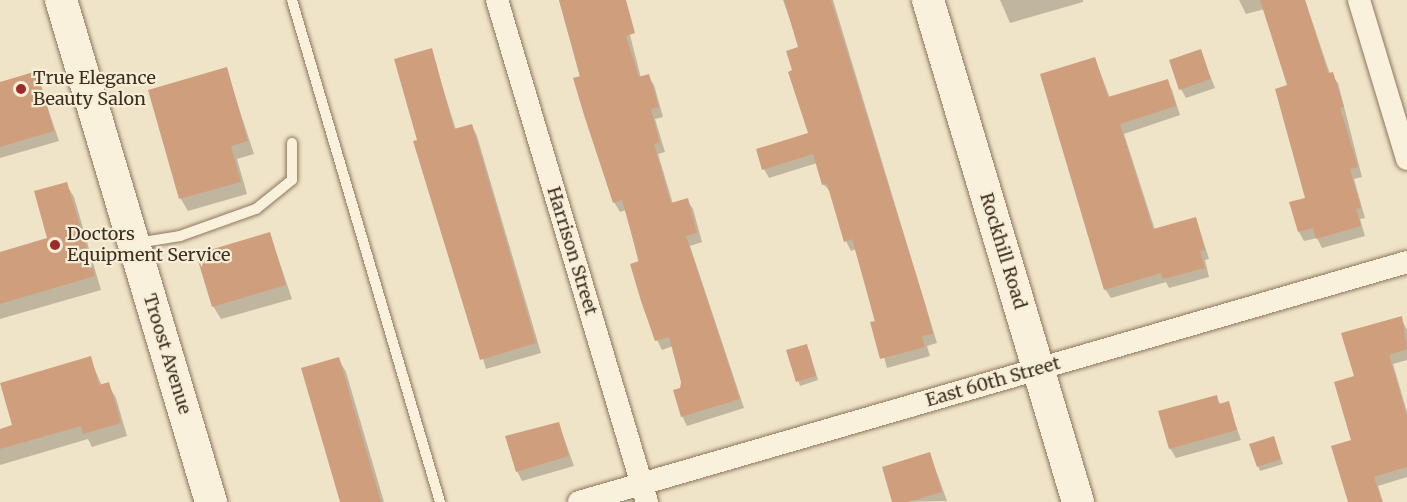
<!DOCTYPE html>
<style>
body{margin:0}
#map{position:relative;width:1407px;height:502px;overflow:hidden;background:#f0e4c8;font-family:Merriweather,serif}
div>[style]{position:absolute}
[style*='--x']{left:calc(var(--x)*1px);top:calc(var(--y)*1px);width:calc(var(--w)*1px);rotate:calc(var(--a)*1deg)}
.shadow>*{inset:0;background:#0003}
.building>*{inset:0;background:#cf9f7d}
.roads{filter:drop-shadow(0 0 2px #8d765c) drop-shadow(0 0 2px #8d765c)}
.service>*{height:10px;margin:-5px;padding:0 5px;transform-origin:5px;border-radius:5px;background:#faf1dc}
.minor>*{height:22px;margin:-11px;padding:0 11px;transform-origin:11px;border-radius:11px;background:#faf1dc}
.secondary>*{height:32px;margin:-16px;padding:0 16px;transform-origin:16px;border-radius:16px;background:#faf1dc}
.dots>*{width:16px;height:16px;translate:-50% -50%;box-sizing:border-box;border:3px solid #f7eed8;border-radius:50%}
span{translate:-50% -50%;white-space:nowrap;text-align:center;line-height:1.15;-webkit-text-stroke:4.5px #f7eed8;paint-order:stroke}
.poi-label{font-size:18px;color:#3d2e20}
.left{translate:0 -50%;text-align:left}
.street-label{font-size:18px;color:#3d2e20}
</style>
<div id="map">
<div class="shadow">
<div style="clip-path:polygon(559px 0,621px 0,641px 78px,648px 76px,654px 85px,663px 117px,655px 119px,665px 152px,658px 154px,673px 204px,687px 200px,693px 209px,702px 242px,690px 246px,744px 408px,687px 426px,682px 416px,683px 382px,673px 346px,662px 350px,657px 340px,626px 210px,620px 212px,614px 202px)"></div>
<div style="clip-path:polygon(783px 0,833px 0,937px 343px,927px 346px,930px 356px,887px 368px,856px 249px,851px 251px,846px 241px,832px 193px,824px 185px,817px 163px,769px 178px,764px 169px,810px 134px,794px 71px,800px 48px)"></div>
<div style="clip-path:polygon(1000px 0,1083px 0,1083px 2px,1010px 23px)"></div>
<div style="clip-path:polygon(1239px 0,1305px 0,1330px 74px,1338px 83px,1362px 177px,1354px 179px,1365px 218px,1360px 219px,1365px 236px,1322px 248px,1317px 238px,1304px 241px,1299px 232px,1291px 203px,1307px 199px,1289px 86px,1265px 9px,1246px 14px)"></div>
<div style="clip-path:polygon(431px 50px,456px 130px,472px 126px,477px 136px,541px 353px,486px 369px,419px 141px)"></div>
<div style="clip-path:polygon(1200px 51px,1215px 88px,1186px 98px,1181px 89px)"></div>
<div style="clip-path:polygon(1095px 59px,1110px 98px,1167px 81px,1172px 90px,1180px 115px,1124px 134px,1155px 230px,1196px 218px,1209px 259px,1205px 260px,1209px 277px,1169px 288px,1166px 282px,1111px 298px,1105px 289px)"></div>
<div style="clip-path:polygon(226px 69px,254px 154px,237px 159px,247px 194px,188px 211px,181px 199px,149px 91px)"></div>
<div style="clip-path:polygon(36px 73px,59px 141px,0 158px,0 84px)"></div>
<div style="clip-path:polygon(66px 184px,74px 197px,101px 290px,0 319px,0 254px,49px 239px)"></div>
<div style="clip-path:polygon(270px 234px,292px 299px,221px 319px,213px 306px)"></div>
<div style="clip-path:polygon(1401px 318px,1407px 330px,1407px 360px,1393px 364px,1407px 412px,1407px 477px,1378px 486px,1383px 502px,1352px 502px,1356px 377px)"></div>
<div style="clip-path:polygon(809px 350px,818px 380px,800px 386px,788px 351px)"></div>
<div style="clip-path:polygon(90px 358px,102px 386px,108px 384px,116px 398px,127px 436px,92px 447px,88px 439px,0 465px,0 430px,14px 426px)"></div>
<div style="clip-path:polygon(338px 358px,346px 372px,384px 502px,341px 502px)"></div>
<div style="clip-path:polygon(1216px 397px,1221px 405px,1228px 403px,1241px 440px,1176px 458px,1170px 448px)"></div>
<div style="clip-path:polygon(559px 424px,574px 466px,522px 481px,517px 471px)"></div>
<div style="clip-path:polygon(1273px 437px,1283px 464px,1260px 471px,1251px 445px)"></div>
<div style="clip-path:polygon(930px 454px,947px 501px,894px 502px)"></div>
</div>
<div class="building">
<div style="clip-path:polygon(559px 0,626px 0,635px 33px,626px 36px,639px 77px,649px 74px,659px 107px,651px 109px,660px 143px,654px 144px,671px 203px,688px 198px,697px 233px,686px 236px,740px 399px,681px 417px,673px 390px,680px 388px,681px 382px,669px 337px,655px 341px,641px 301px,630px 264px,639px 261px,622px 200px,613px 203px,584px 115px,573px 78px,580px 76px)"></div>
<div style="clip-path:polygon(784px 0,831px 0,926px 307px,933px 334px,922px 336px,925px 347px,880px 359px,870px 322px,875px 321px,852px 239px,844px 242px,827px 184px,822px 185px,813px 154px,762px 170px,756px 149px,808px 133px,788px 72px,792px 70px,786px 51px,798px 47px)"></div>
<div style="clip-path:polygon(1260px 0,1305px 0,1328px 73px,1333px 72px,1344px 107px,1340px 108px,1358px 167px,1350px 169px,1361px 208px,1356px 209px,1361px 226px,1316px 239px,1313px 228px,1298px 232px,1289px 202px,1305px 198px,1275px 89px,1287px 85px)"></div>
<div style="clip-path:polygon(432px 48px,454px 129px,472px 124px,536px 343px,480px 360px,413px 141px,417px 140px,394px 59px)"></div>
<div style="clip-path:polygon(1201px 49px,1211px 79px,1179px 90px,1169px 60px)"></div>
<div style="clip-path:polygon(1095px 57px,1108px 97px,1168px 79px,1176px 106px,1120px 124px,1153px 229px,1196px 217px,1205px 250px,1200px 251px,1205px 268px,1163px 279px,1161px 273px,1104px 290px,1040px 74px)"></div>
<div style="clip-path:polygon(227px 67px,248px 141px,231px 146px,241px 182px,179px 199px,148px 90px)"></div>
<div style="clip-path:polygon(37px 71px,54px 131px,0 147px,0 82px)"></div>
<div style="clip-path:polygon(67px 182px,95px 276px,0 304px,0 252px,47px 238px,34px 191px)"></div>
<div style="clip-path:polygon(270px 232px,286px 285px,212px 307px,196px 254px)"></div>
<div style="clip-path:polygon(1402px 316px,1407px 349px,1389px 355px,1407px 416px,1407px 467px,1374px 477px,1382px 502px,1348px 502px,1331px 446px,1351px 440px,1334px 382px,1354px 376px,1341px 333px)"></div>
<div style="clip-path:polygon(807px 344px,816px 376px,796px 382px,786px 350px)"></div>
<div style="clip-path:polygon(91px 356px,99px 385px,109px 382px,121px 423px,83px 434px,81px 426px,0 449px,0 429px,12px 425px,0 383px)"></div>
<div style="clip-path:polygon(339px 357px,381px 502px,340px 502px,301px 368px)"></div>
<div style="clip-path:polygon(1217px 395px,1219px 404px,1229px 401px,1237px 430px,1169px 449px,1158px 411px)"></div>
<div style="clip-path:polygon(559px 422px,569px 456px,516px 472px,505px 436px)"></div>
<div style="clip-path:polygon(1274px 436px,1281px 459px,1257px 467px,1249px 444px)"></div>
<div style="clip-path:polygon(930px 452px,942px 492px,908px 502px,892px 502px,882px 467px)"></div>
</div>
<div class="roads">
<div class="service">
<div style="--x:292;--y:0;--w:523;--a:73.57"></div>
<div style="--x:137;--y:243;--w:44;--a:-9.2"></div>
<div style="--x:180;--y:236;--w:81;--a:-19.6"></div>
<div style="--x:256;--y:209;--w:46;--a:-38.9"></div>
<div style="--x:292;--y:180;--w:37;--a:-90"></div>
</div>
<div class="minor">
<div style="--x:497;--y:0;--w:524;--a:73.36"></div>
<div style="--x:1359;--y:0;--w:166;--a:73.2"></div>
<div style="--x:579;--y:502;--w:862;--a:-16.16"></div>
</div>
<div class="secondary">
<div style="--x:61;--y:0;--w:524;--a:73.36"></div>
<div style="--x:928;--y:0;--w:524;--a:73.36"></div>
</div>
</div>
<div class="dots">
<div style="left:21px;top:89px;background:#9e2a2b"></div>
<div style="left:55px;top:245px;background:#9e2a2b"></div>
</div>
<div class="poi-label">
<span class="left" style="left:33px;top:89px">True Elegance<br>Beauty Salon</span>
<span class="left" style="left:67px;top:245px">Doctors<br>Equipment Service</span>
</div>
<div class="street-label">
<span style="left:572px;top:251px;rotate:73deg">Harrison Street</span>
<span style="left:1003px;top:251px;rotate:73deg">Rockhill Road</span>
<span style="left:167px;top:354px;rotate:73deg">Troost Avenue</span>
<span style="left:993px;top:382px;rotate:-16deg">East 60th Street</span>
</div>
</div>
